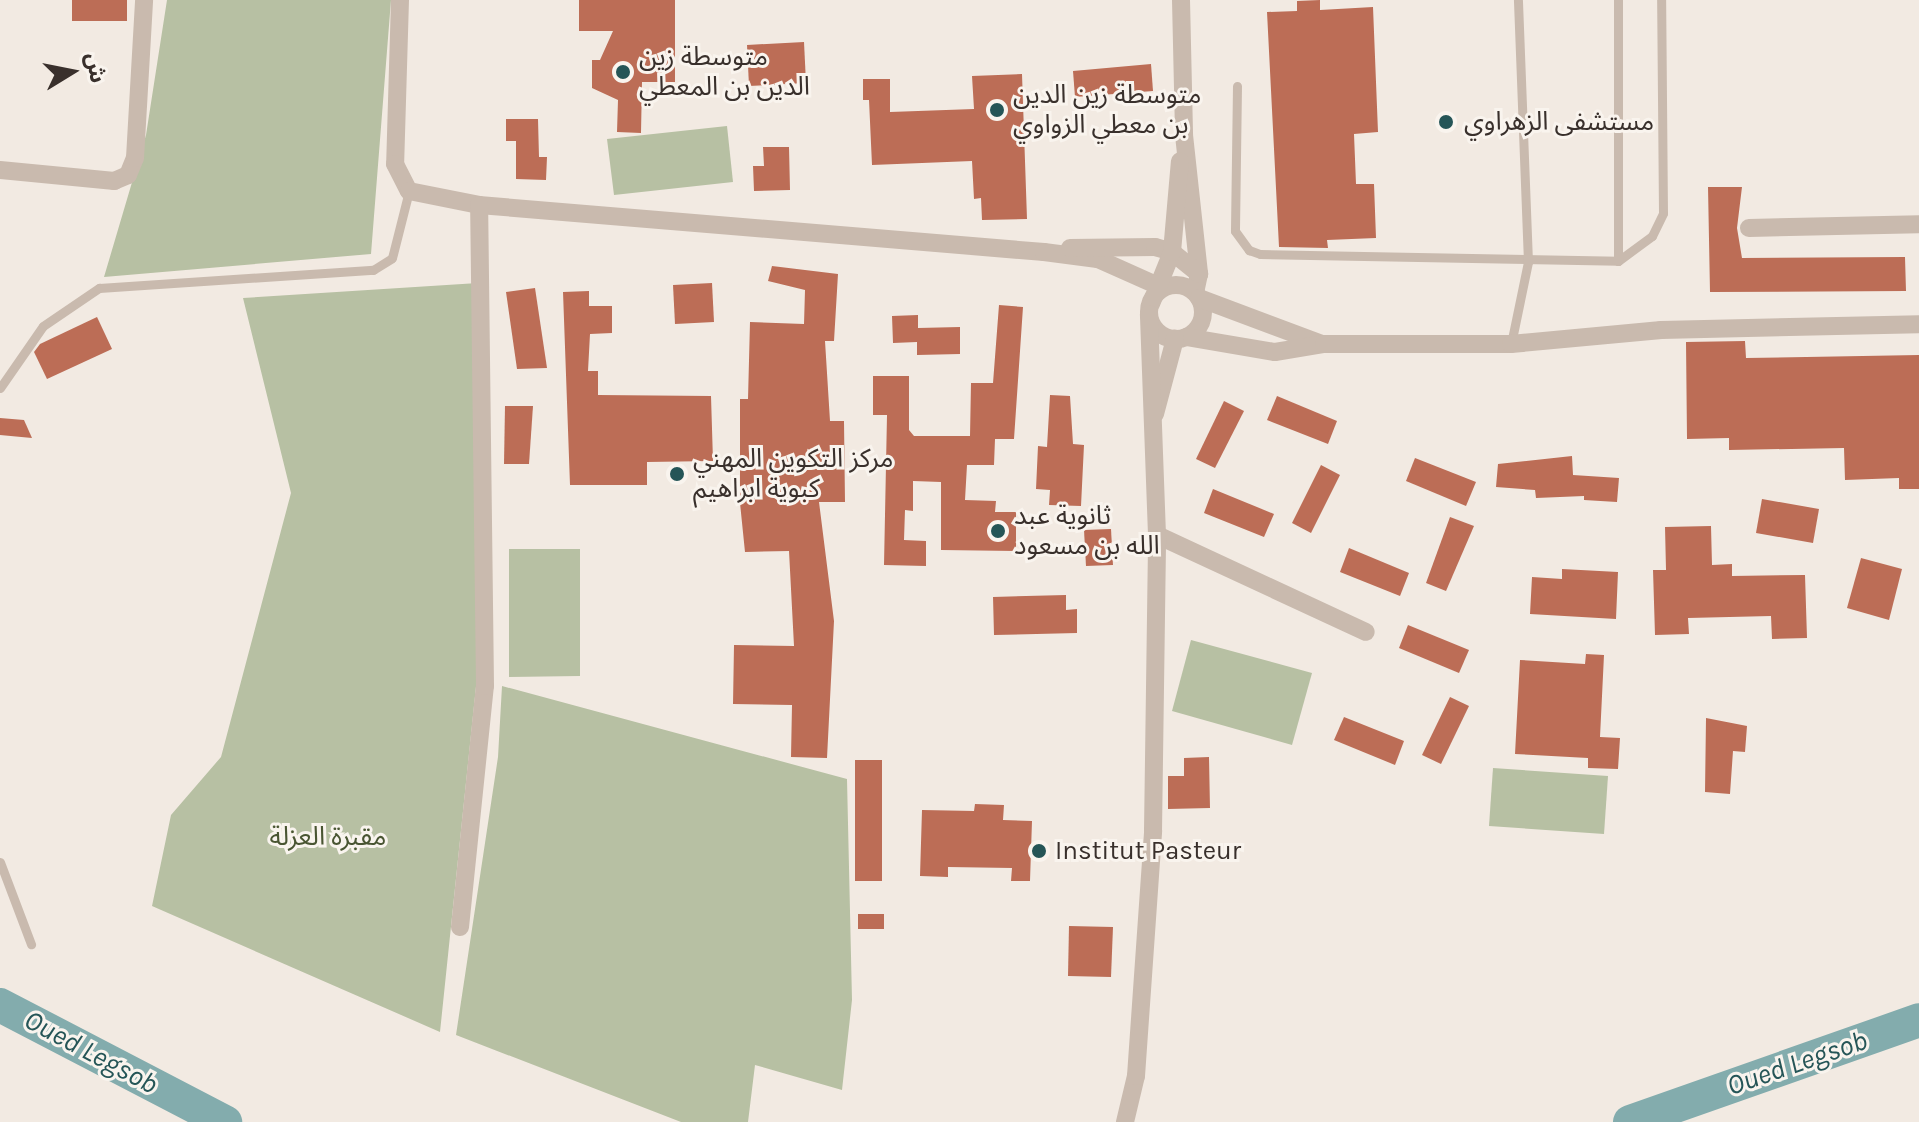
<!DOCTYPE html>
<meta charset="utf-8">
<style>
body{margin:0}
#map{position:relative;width:1919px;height:1122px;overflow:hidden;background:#f2eae2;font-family:Karla,"Noto Sans Arabic",sans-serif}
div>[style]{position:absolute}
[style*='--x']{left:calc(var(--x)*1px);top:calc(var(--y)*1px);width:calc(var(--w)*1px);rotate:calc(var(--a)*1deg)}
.green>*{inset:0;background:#b7c0a3}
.river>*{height:34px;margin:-17px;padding:0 17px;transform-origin:17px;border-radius:17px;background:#83acad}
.building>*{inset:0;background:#bc6d56}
.service>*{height:9px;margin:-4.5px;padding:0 4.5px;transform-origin:4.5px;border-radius:4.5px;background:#c9baae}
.minor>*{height:18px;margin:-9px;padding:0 9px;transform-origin:9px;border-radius:9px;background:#c9baae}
.minor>.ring{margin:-9px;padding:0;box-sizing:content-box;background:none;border:18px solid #c9baae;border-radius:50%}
.dots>*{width:22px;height:22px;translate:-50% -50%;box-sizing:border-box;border:4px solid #f9f4ee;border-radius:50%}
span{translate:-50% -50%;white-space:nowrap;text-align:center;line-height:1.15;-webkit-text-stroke:6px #f9f4ee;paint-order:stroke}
.poi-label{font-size:26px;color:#39302c}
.left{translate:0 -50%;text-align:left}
.park-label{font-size:26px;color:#495532}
.water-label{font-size:28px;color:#255557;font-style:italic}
.north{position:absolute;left:32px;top:32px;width:80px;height:80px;-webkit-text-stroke:6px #f9f4ee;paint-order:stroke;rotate:80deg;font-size:22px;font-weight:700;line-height:32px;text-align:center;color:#39302c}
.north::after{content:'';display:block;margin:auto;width:28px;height:36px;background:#39302c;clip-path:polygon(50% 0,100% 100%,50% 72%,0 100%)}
</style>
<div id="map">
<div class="green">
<div style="clip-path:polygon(167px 0,391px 0,371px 254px,104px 277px,146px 135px)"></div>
<div style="clip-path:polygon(727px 126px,733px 182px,614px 195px,607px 139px)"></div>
<div style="clip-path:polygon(478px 283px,477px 677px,440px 1032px,152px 906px,171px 815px,221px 757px,291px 493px,243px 298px)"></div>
<div style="clip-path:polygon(509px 549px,580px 549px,580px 676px,509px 677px)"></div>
<div style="clip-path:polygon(1191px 640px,1312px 673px,1292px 745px,1172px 711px)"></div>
<div style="clip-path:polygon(502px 686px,847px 779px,852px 1000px,842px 1090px,755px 1065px,748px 1122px,681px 1122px,456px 1035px,498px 757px)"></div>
<div style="clip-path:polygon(1493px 768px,1608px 776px,1604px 834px,1489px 826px)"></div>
</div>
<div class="river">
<div style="--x:0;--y:1005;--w:254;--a:27.5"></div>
<div style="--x:1630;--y:1122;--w:306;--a:-19.4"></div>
</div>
<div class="building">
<div style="clip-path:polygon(72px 0,127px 0,127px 21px,72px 21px)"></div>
<div style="clip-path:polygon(579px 0,675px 0,675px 82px,642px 82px,641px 133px,617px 132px,618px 100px,592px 88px,592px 60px,600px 60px,613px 31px,579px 31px)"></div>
<div style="clip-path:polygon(1320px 0,1320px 10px,1373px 7px,1378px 132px,1354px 134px,1356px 184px,1374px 184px,1376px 238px,1327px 240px,1328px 248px,1279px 247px,1267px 12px,1297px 11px,1297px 1px)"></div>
<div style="clip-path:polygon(804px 42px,806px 83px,749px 86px,747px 45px)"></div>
<div style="clip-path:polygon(1151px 64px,1153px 91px,1075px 97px,1073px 71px)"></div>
<div style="clip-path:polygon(1022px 74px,1027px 219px,982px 220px,981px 198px,974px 199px,972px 161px,872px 165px,869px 100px,863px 100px,863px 79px,890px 79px,890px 112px,974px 109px,972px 76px)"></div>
<div style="clip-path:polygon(506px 119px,538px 119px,539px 157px,547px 157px,546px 180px,516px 179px,516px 141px,506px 141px)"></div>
<div style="clip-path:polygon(763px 147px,789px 147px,790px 190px,754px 191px,753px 166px,764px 166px)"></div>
<div style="clip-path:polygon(1708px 187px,1742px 187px,1737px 228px,1742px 258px,1905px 257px,1906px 291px,1710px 292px)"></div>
<div style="clip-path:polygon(772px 266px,838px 274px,834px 341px,825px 341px,830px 421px,844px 421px,845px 502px,819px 502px,834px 621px,827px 758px,791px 757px,792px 705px,733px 704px,734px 645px,794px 646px,789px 551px,745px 552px,740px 503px,740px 399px,748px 399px,750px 322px,804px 324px,805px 290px,768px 281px)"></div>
<div style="clip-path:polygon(712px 283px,714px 322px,675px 324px,673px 285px)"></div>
<div style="clip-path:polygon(535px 288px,547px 368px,517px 369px,506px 292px)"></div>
<div style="clip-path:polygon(589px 291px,589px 306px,612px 306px,612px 333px,590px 334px,588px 371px,598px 371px,598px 395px,711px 396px,713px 461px,647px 462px,647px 485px,570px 485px,563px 292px)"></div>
<div style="clip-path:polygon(999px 305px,1023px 307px,1014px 439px,995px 439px,994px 465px,967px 465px,965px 500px,996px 501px,995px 512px,1016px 512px,1016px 551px,941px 550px,941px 482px,913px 481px,913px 511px,905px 510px,904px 540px,926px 541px,926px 566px,884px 565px,887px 415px,873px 415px,873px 376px,909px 376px,909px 430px,914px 436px,970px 436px,971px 383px,993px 383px)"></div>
<div style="clip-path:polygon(918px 315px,918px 328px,960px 327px,960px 354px,917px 355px,917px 342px,893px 343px,892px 316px)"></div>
<div style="clip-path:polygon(97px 317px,112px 349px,47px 379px,34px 352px,40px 344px)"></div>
<div style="clip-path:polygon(1745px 341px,1746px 358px,1919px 355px,1919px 489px,1899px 489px,1899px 478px,1845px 480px,1844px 448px,1729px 450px,1729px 438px,1687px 439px,1686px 342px)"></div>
<div style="clip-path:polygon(1050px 395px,1070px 396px,1073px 444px,1084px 445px,1081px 506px,1049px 505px,1050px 490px,1036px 489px,1038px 446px,1047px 447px)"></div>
<div style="clip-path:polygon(1277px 396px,1337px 421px,1328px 444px,1267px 420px)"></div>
<div style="clip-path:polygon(1224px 401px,1244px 411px,1215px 468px,1196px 459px)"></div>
<div style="clip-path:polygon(505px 406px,533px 406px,529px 464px,504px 464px)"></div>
<div style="clip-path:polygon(0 418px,24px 420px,32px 438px,0 435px)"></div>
<div style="clip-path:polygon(1572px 456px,1573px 475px,1619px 478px,1617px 502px,1584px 500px,1584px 496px,1536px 498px,1535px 490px,1496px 487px,1498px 464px)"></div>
<div style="clip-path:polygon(1415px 458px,1476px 482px,1466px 506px,1406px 481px)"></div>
<div style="clip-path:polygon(1321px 465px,1340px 475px,1311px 533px,1292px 523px)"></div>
<div style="clip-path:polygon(1213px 489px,1274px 514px,1264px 537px,1204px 513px)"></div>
<div style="clip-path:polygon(1762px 499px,1819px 509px,1813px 543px,1756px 533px)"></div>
<div style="clip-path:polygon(1450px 517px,1474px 526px,1446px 591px,1426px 583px)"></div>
<div style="clip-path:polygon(1711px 526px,1712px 565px,1732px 564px,1732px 576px,1805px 575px,1807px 638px,1772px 639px,1771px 616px,1688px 618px,1689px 634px,1655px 635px,1653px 570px,1666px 570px,1665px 527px)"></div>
<div style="clip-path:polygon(1111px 529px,1113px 565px,1086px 566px,1084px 530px)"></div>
<div style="clip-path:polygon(1349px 548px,1409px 573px,1400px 596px,1340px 572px)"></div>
<div style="clip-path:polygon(1861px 558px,1902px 569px,1889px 620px,1847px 608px)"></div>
<div style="clip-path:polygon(1562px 569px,1618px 572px,1616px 619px,1530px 614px,1532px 577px,1562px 579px)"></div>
<div style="clip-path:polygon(1066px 595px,1066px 610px,1077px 609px,1077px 633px,994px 635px,993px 597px)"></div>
<div style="clip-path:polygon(1408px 625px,1469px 650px,1459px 673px,1399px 648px)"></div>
<div style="clip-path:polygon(1586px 654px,1604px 655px,1600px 737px,1620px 738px,1618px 769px,1588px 768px,1588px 758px,1515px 754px,1520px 660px,1585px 664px)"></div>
<div style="clip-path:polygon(1450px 697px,1469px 706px,1441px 764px,1422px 755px)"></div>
<div style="clip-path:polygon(1344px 717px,1404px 741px,1395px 765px,1334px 740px)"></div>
<div style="clip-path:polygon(1706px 718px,1747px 726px,1745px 752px,1733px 751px,1730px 794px,1705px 792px)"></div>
<div style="clip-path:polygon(1209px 757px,1210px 808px,1168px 809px,1168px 776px,1184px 776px,1184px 758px)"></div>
<div style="clip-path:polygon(855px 760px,882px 760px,882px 881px,855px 881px)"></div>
<div style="clip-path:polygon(975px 804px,1004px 805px,1003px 820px,1032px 821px,1030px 881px,1011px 881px,1012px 868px,948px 867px,948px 877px,920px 876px,922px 810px,974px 811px)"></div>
<div style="clip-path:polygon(858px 914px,884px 914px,884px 929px,858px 929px)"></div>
<div style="clip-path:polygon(1069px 926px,1113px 927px,1111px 977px,1068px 976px)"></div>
</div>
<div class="service">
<div style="--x:1237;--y:86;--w:145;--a:90.8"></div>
<div style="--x:1235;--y:231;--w:24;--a:54"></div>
<div style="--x:1249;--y:250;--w:12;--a:20"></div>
<div style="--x:1260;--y:254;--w:358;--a:1.1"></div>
<div style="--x:1618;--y:261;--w:42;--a:-36.3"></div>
<div style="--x:1652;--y:236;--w:25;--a:-64"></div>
<div style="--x:1663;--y:213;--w:213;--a:-90.5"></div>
<div style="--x:1618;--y:261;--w:261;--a:-90"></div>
<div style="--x:1511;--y:344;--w:84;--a:-78.3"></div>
<div style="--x:1528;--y:262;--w:262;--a:-92.2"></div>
<div style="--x:0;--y:388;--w:75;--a:-55.3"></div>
<div style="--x:43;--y:326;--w:68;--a:-34.2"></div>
<div style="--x:99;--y:288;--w:275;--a:-3.8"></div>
<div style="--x:373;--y:270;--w:22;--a:-32"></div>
<div style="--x:392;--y:258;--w:69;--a:-75.8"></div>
<div style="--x:0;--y:862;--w:88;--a:69.3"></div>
</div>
<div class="minor">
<div style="--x:400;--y:0;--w:164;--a:91.7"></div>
<div style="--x:395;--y:164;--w:30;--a:63"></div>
<div style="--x:409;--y:191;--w:71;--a:11.3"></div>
<div style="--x:479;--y:205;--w:567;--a:4.76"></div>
<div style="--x:1044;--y:252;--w:54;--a:7.4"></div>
<div style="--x:1098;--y:259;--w:61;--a:24.1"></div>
<div style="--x:1181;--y:0;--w:135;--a:88.7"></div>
<div style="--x:1184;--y:135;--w:140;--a:83.8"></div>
<div style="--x:1199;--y:274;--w:19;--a:102"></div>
<div style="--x:0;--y:170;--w:115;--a:5.5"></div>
<div style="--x:114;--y:181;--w:15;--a:-23"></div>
<div style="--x:128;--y:175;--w:18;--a:-68"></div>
<div style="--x:135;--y:158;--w:158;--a:-86.7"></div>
<div style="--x:1749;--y:228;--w:170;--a:-1.3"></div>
<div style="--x:1070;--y:248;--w:85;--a:-0.7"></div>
<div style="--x:1155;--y:247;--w:18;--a:16"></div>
<div style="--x:1172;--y:252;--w:35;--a:39"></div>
<div class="ring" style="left:1149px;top:285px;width:36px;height:36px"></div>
<div style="--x:1199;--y:298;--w:131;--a:20.5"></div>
<div style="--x:1151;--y:304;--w:56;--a:-68"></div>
<div style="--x:1172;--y:252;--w:91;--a:-85"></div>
<div style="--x:1186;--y:337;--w:90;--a:9.6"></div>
<div style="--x:1275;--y:352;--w:50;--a:-9.3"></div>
<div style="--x:1324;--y:344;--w:187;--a:0"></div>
<div style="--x:1511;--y:344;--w:151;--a:-5.3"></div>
<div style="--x:1661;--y:330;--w:258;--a:-1.3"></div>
<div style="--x:1155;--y:414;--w:78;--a:-75.1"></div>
<div style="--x:1157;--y:535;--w:230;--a:24.9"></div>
<div style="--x:460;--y:927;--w:242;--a:-84.1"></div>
<div style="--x:485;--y:686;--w:481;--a:-90.7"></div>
<div style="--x:1125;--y:1122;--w:47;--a:-76.6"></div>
<div style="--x:1136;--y:1076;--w:246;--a:-86"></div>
<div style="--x:1153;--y:831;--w:296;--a:-89.2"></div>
<div style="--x:1157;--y:535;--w:221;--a:-92.1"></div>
</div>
<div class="dots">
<div style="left:623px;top:72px;background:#255557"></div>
<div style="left:997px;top:110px;background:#255557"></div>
<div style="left:1446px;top:122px;background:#255557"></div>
<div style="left:677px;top:474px;background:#255557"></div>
<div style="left:998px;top:531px;background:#255557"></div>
<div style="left:1039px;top:851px;background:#255557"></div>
</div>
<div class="poi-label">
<span class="left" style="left:639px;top:72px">متوسطة زين<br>الدين بن المعطي</span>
<span class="left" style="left:1013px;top:110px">متوسطة زين الدين<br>بن معطي الزواوي</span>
<span class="left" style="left:1464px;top:122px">مستشفى الزهراوي</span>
<span class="left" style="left:693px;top:474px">مركز التكوين المهني<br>كبوية ابراهيم</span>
<span class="left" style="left:1014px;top:531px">ثانوية عبد<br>الله بن مسعود</span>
<span class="left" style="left:1055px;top:851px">Institut Pasteur</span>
</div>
<div class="park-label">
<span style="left:328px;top:837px">مقبرة العزلة</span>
</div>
<div class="water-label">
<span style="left:91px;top:1052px;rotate:28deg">Oued Legsob</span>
<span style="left:1797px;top:1063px;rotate:-19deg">Oued Legsob</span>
</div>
<div class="north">ش</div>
</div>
